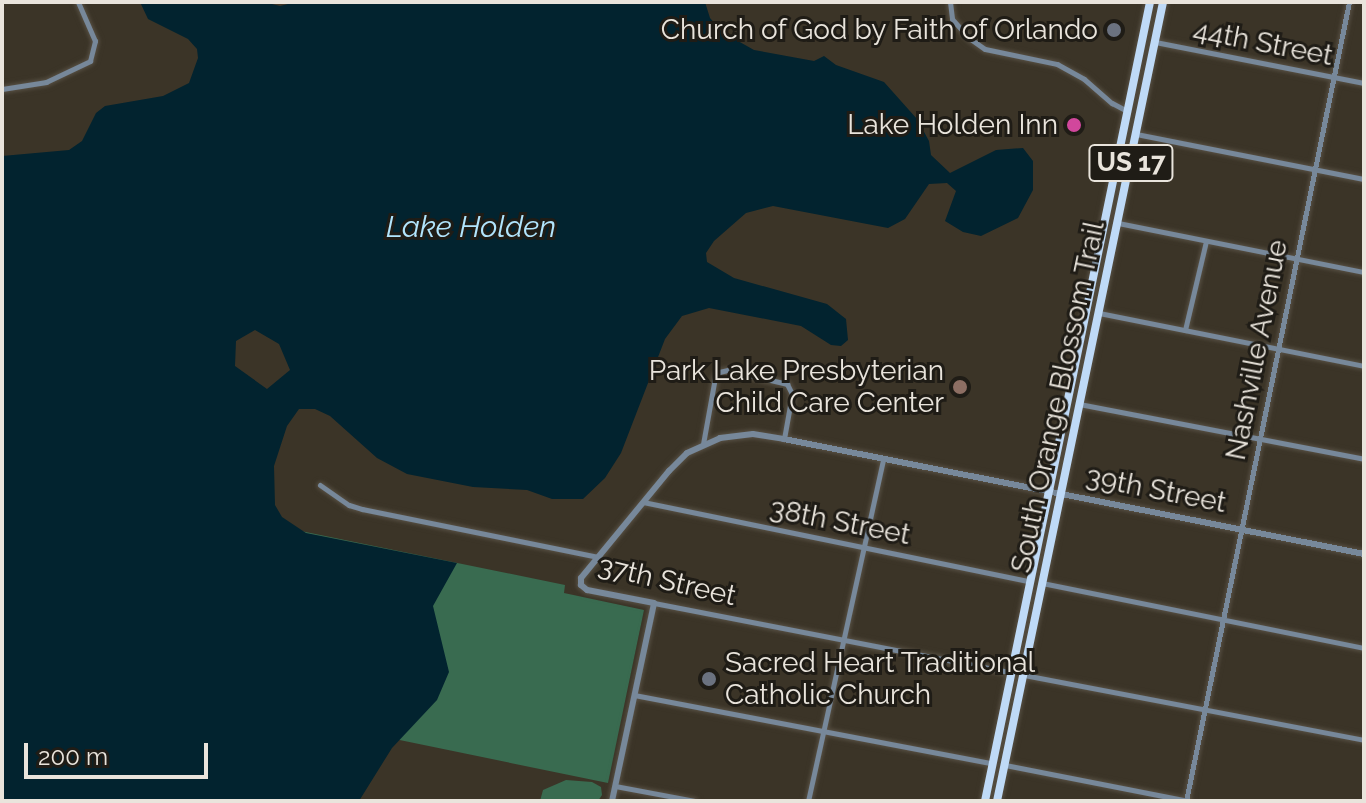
<!DOCTYPE html>
<style>
body{margin:0}
#map{position:relative;width:1366px;height:803px;overflow:hidden;background:#3b3427;font-family:Raleway,sans-serif}
div>[style]{position:absolute}
[style*='--x']{left:calc(var(--x)*1px);top:calc(var(--y)*1px);width:calc(var(--w)*1px);rotate:calc(var(--a)*1deg)}
.green>*{inset:0;background:#396b50}
.water>*{inset:0;background:#02232f}
.roads{filter:drop-shadow(0 0 2px #575044) drop-shadow(0 0 2px #575044)}
.minor>*{height:5px;margin:-2.5px;padding:0 2.5px;transform-origin:2.5px;border-radius:2.5px;background:#77889a}
.tertiary>*{height:6px;margin:-3px;padding:0 3px;transform-origin:3px;border-radius:3px;background:#77889a}
.primary>*{height:8px;margin:-4px;padding:0 4px;transform-origin:4px;border-radius:4px;background:#bfdaf7}
.dots>*{width:22px;height:22px;translate:-50% -50%;box-sizing:border-box;border:4px solid #1f1c16;border-radius:50%}
span{translate:-50% -50%;white-space:nowrap;text-align:center;line-height:1.15;-webkit-text-stroke:6px #1f1c16;paint-order:stroke}
.shield-label span{padding:2px 6px;background:#1f1c16;border:2px solid;border-radius:6px;-webkit-text-stroke-width:0}
.shield-label{font-size:26px;color:#e9e4dc;font-weight:700}
.poi-label{font-size:28px;color:#e9e4dc}
.right{translate:-100% -50%;text-align:right}
.left{translate:0 -50%;text-align:left}
.street-label{font-size:28px;color:#e9e4dc}
.water-label{font-size:30px;color:#b1e5fd;font-style:italic}
.frame{position:absolute;inset:0;border:4px solid #e9e4dc;pointer-events:none}
.scale{position:absolute;left:24px;top:743px;width:184px;height:36px;box-sizing:border-box;border:4px solid #e9e4dc;border-top:0;padding-left:10px;font-size:24px;line-height:28px;white-space:nowrap;color:#e9e4dc;-webkit-text-stroke:6px #1f1c16;paint-order:stroke}
</style>
<div id="map">
<div class="green">
<div style="clip-path:polygon(291px 529px,565px 585px,564px 593px,644px 610px,608px 783px,254px 710px)"></div>
<div style="clip-path:polygon(566px 780px,592px 782px,601px 787px,602px 795px,598px 801px,540px 801px,543px 790px)"></div>
</div>
<div class="water">
<div style="clip-path:polygon(evenodd,140px 2px,264px 2px,280px 6px,296px 2px,705px 2px,710px 18px,722px 32px,754px 50px,814px 61px,824px 56px,836px 65px,884px 82px,917px 119px,929px 141px,931px 155px,950px 173px,996px 150px,1023px 148px,1033px 161px,1033px 190px,1018px 218px,981px 236px,963px 232px,945px 221px,956px 191px,947px 183px,929px 184px,905px 219px,888px 228px,773px 206px,746px 213px,714px 241px,706px 253px,707px 262px,734px 278px,827px 304px,846px 319px,848px 340px,841px 346px,831px 345px,801px 326px,709px 308px,682px 316px,665px 339px,621px 453px,605px 478px,583px 499px,552px 499px,527px 490px,473px 487px,407px 474px,377px 458px,330px 416px,315px 409px,299px 409px,287px 426px,274px 466px,275px 505px,282px 517px,306px 533px,457px 563px,433px 606px,449px 672px,437px 700px,392px 748px,359px 801px,2px 801px,2px 156px,69px 150px,82px 141px,96px 113px,105px 106px,163px 96px,189px 83px,198px 58px,197px 49px,188px 39px,148px 19px,140px 2px,255px 330px,279px 344px,290px 370px,267px 389px,235px 366px,236px 341px,255px 330px)"></div>
</div>
<div class="roads">
<div class="minor">
<div style="--x:950;--y:2;--w:17;--a:83"></div>
<div style="--x:952;--y:19;--w:25;--a:48"></div>
<div style="--x:969;--y:38;--w:19;--a:35"></div>
<div style="--x:985;--y:49;--w:74;--a:11.8"></div>
<div style="--x:1057;--y:64;--w:31;--a:29"></div>
<div style="--x:1084;--y:79;--w:37;--a:41"></div>
<div style="--x:1112;--y:103;--w:17;--a:28"></div>
<div style="--x:1155;--y:42;--w:213;--a:11.1"></div>
<div style="--x:2;--y:89;--w:45;--a:-9"></div>
<div style="--x:46;--y:82;--w:49;--a:-25.5"></div>
<div style="--x:90;--y:61;--w:21;--a:-76"></div>
<div style="--x:95;--y:41;--w:43;--a:-113.6"></div>
<div style="--x:1136;--y:134;--w:232;--a:11.2"></div>
<div style="--x:1118;--y:223;--w:251;--a:11.3"></div>
<div style="--x:1099;--y:313;--w:270;--a:11.3"></div>
<div style="--x:1185;--y:330;--w:91;--a:-76.7"></div>
<div style="--x:1079;--y:404;--w:290;--a:10.9"></div>
<div style="--x:703;--y:444;--w:68;--a:-79.8"></div>
<div style="--x:715;--y:377;--w:6;--a:-51"></div>
<div style="--x:719;--y:372;--w:9;--a:-13"></div>
<div style="--x:728;--y:370;--w:61;--a:13.3"></div>
<div style="--x:787;--y:384;--w:11;--a:63"></div>
<div style="--x:792;--y:394;--w:46;--a:100.1"></div>
<div style="--x:320;--y:485;--w:35;--a:35"></div>
<div style="--x:349;--y:505;--w:14;--a:17"></div>
<div style="--x:362;--y:509;--w:241;--a:11.5"></div>
<div style="--x:643;--y:502;--w:394;--a:11.6"></div>
<div style="--x:1042;--y:583;--w:328;--a:11.4"></div>
<div style="--x:654;--y:603;--w:363;--a:11"></div>
<div style="--x:1024;--y:675;--w:346;--a:10.8"></div>
<div style="--x:634;--y:695;--w:364;--a:10.8"></div>
<div style="--x:1005;--y:765;--w:187;--a:11.1"></div>
<div style="--x:615;--y:786;--w:81;--a:10.6"></div>
<div style="--x:808;--y:801;--w:350;--a:-77.6"></div>
<div style="--x:1186;--y:801;--w:815;--a:-78.47"></div>
</div>
<div class="tertiary">
<div style="--x:612;--y:801;--w:202;--a:-78"></div>
<div style="--x:654;--y:603;--w:68;--a:-169"></div>
<div style="--x:587;--y:590;--w:8;--a:-140"></div>
<div style="--x:581;--y:585;--w:7;--a:-90"></div>
<div style="--x:581;--y:578;--w:139;--a:-50.6"></div>
<div style="--x:669;--y:471;--w:25;--a:-45"></div>
<div style="--x:687;--y:453;--w:36;--a:-24"></div>
<div style="--x:720;--y:438;--w:33;--a:-7"></div>
<div style="--x:753;--y:434;--w:31;--a:9"></div>
<div style="--x:784;--y:439;--w:591;--a:11.21"></div>
</div>
<div class="primary">
<div style="--x:985;--y:801;--w:816;--a:-78.33"></div>
<div style="--x:997;--y:801;--w:816;--a:-78.26"></div>
</div>
</div>
<div class="dots">
<div style="left:1114px;top:30px;background:#6b7280"></div>
<div style="left:1074px;top:125px;background:#d1479c"></div>
<div style="left:960px;top:387px;background:#8d6e63"></div>
<div style="left:709px;top:679px;background:#6b7280"></div>
</div>
<div class="shield-label">
<span style="left:1131px;top:163px">US 17</span>
</div>
<div class="poi-label">
<span class="right" style="left:1098px;top:30px">Church of God by Faith of Orlando</span>
<span class="right" style="left:1058px;top:125px">Lake Holden Inn</span>
<span class="right" style="left:944px;top:387px">Park Lake Presbyterian<br>Child Care Center</span>
<span class="left" style="left:725px;top:679px">Sacred Heart Traditional<br>Catholic Church</span>
</div>
<div class="street-label">
<span style="left:1263px;top:43px;rotate:11deg">44th Street</span>
<span style="left:1257px;top:350px;rotate:-79deg">Nashville Avenue</span>
<span style="left:1058px;top:397px;rotate:-78deg">South Orange Blossom Trail</span>
<span style="left:1156px;top:490px;rotate:11deg">39th Street</span>
<span style="left:840px;top:522px;rotate:11deg">38th Street</span>
<span style="left:667px;top:581px;rotate:13deg">37th Street</span>
</div>
<div class="water-label">
<span style="left:471px;top:227px">Lake Holden</span>
</div>
<div class="frame"></div>
<div class="scale">200 m</div>
</div>
